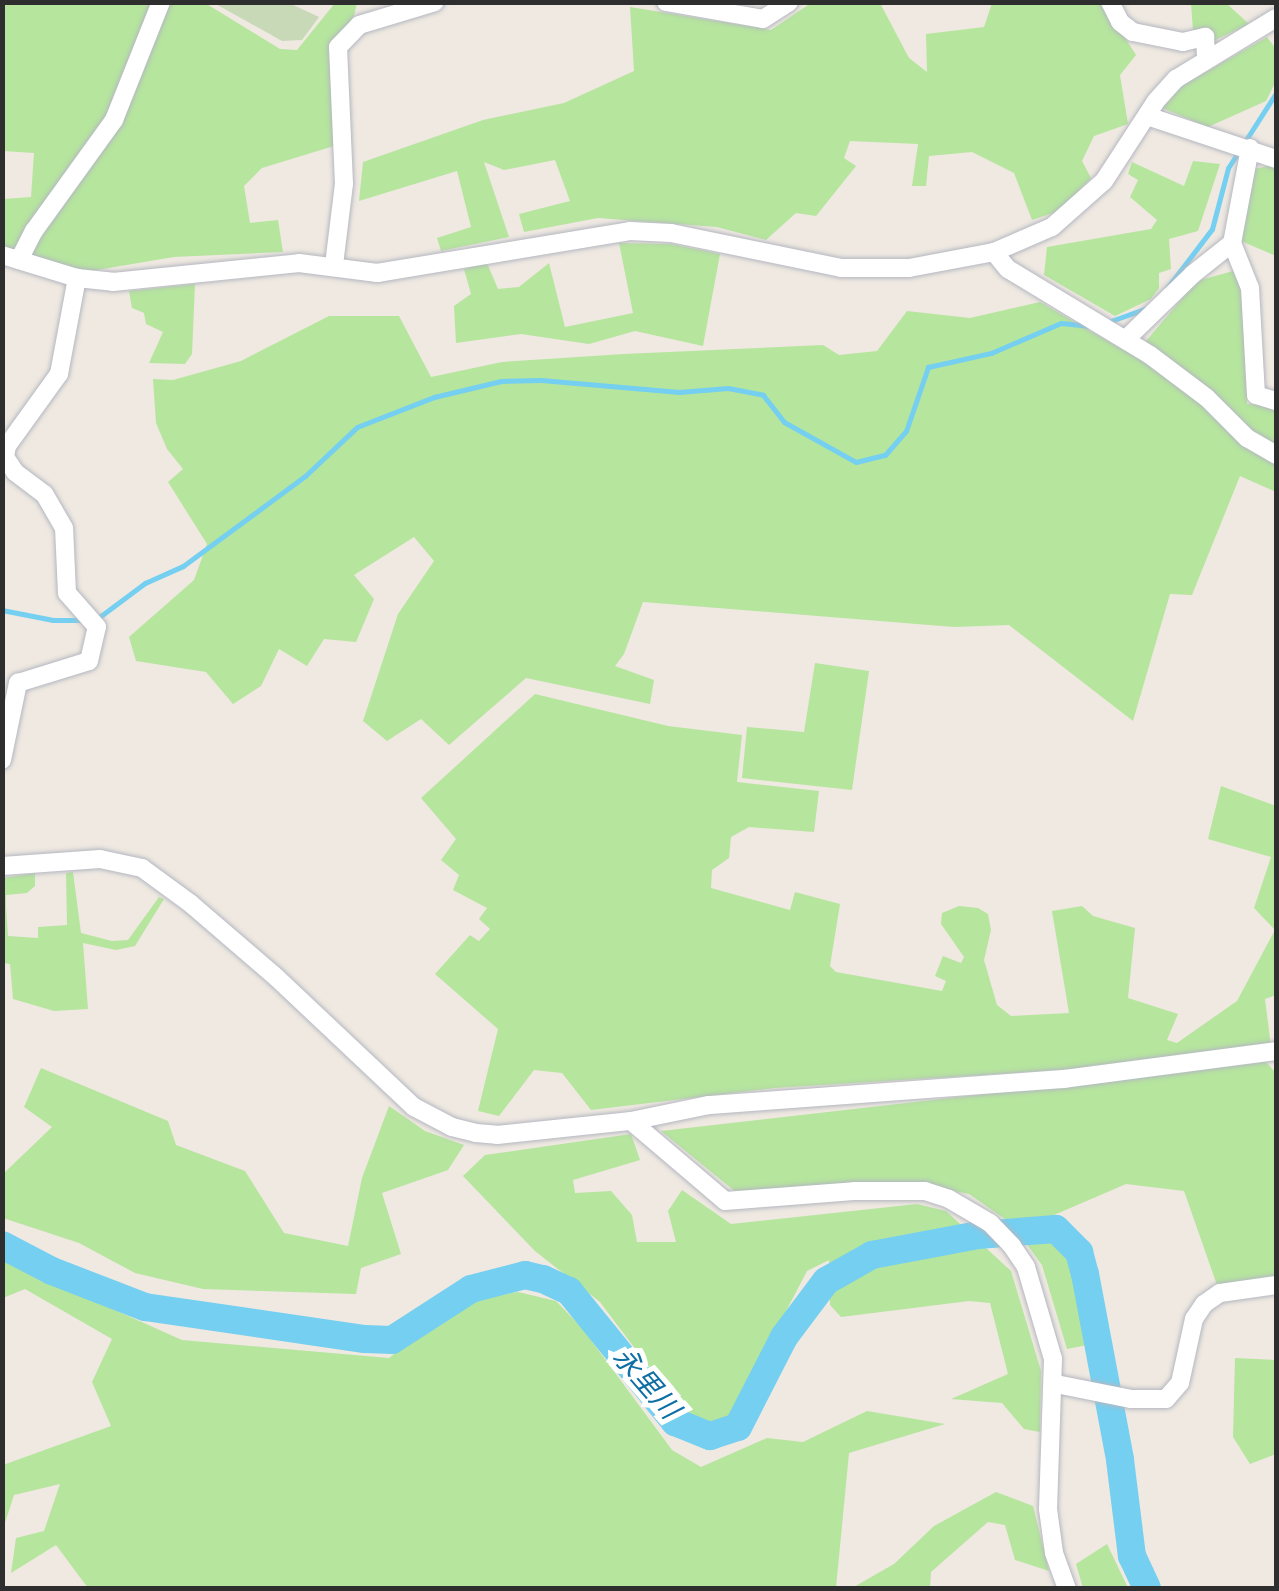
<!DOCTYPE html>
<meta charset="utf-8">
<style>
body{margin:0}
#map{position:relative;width:1279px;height:1591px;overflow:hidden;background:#efe9e1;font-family:"Source Sans 3","Noto Sans JP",sans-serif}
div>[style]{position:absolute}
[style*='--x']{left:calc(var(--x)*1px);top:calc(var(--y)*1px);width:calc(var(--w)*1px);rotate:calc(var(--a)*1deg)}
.green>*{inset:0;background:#b6e59e}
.cemetery>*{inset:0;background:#c8d9b8}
.stream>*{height:5px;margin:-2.5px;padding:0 2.5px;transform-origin:2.5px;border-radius:2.5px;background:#75cff0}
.river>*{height:28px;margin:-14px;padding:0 14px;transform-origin:14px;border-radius:14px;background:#75cff0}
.roads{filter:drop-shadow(0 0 2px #b4b7c1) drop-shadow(0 0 2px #b4b7c1)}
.minor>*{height:18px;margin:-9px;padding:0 9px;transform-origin:9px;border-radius:9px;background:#fff}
span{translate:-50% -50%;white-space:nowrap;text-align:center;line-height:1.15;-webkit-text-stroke:10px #fff;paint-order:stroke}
.water-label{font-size:28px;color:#0d6fa3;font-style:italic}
.frame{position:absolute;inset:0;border:5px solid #2e2e2e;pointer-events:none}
</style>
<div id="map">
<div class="green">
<div style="clip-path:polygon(3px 3px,205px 3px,280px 49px,297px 50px,335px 3px,357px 3px,352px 24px,331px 43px,334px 146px,262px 168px,244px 186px,250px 223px,278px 220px,283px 252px,174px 257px,85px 272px,3px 247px,3px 199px,31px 197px,34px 153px,3px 151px)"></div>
<div style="clip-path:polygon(811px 3px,880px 3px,909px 58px,927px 72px,926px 34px,984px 27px,992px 3px,1103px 3px,1136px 55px,1120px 75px,1128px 124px,1094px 136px,1082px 161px,1091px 178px,1059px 211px,1032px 220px,1014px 173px,972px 152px,929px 156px,926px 186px,912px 186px,918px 144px,850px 141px,844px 158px,856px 166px,816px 216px,796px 213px,766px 240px,717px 227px,598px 218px,524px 232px,519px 214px,570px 201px,555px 160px,504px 170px,484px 162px,509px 237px,441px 251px,437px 238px,471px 227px,457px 171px,359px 201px,363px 162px,483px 120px,564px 103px,634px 71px,630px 7px,771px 30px)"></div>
<div style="clip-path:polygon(1191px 3px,1226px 3px,1249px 24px,1211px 42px,1193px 31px)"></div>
<div style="clip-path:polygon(1267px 37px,1276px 49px,1276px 81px,1266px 101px,1208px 127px,1160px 107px,1185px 84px)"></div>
<div style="clip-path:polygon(1193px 161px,1220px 164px,1198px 231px,1169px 239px,1171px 269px,1159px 273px,1159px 288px,1151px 299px,1115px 316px,1044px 275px,1047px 247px,1151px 229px,1157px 220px,1130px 197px,1138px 180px,1128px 174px,1132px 162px,1184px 186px)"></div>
<div style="clip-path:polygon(1273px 165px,1276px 166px,1276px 256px,1241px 241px,1254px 169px)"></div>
<div style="clip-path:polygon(619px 243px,671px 244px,720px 254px,703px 346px,635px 331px,589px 344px,521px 334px,456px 343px,454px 306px,471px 294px,464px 269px,487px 263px,498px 289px,519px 287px,549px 263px,565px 327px,633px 313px)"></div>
<div style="clip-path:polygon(1233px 271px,1246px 284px,1247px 404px,1276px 406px,1276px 492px,1240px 476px,1192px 595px,1170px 594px,1133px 721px,1009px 625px,954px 627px,643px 602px,624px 654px,615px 666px,654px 680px,650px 704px,526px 678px,449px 745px,421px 719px,387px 741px,363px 721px,398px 614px,434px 561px,414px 537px,354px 575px,374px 599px,356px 642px,324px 639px,307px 666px,279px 649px,261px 686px,233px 704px,206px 672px,136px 661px,129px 637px,194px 580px,207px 544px,168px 482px,183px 469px,167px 449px,156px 423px,153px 379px,173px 380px,241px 361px,329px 316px,399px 316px,431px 377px,502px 362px,624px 354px,823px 345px,839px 355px,877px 351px,907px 311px,970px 318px,1040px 302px,1125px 351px,1146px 341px,1197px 281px)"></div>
<div style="clip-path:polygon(195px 284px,192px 354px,185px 364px,149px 363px,163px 332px,146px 324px,144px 313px,132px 308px,129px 291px)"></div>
<div style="clip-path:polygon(815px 663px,869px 671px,852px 790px,742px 778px,747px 727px,804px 732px)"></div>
<div style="clip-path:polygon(535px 694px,668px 726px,742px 735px,737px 782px,819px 791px,814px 832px,749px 827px,731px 837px,729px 858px,712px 870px,711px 888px,790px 910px,795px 892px,840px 904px,830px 966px,836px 972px,942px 991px,946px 981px,935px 976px,943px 956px,961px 963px,964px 957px,941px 924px,942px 913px,959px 906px,978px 908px,988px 914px,991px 930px,984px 960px,997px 1005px,1011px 1016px,1069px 1013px,1052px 911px,1082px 906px,1093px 916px,1135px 928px,1128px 998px,1178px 1014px,1167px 1040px,1177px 1043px,1237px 1001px,1275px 930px,1254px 908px,1271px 857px,1208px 839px,1221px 786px,1276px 806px,1276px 995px,1265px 999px,1271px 1046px,1092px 1068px,775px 1088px,591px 1110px,562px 1073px,534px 1070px,499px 1116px,478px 1111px,498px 1029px,435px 974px,470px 935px,479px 941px,490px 929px,479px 919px,487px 908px,453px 890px,459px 875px,441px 860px,456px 839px,421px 798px)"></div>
<div style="clip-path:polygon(73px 872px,81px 933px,112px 941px,128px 940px,159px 897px,164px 899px,135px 946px,116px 950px,83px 943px,88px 1009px,54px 1011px,13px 999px,10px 964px,3px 963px,3px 878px,35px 873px,35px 886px,27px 893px,6px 895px,6px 906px,8px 936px,38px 938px,38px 927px,67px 925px,66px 873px)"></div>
<div style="clip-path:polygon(1266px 1062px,1276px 1073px,1276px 1277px,1217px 1285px,1184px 1191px,1126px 1184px,1054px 1215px,1056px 1237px,1067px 1249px,1087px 1345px,1067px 1349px,1042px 1265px,1012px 1224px,969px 1194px,913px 1183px,737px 1193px,661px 1131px)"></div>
<div style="clip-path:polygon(41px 1068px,168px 1121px,176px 1145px,245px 1171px,284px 1233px,348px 1246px,362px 1178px,389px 1106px,425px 1131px,464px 1145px,448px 1170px,382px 1193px,401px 1254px,361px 1268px,356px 1294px,203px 1289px,135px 1273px,79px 1243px,3px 1218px,3px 1174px,52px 1127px,24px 1107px)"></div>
<div style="clip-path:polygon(631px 1134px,640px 1160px,573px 1180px,575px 1193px,611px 1191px,632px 1215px,637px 1242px,676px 1242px,668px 1211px,682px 1190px,731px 1224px,917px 1204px,946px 1211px,1011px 1271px,1041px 1371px,1040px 1432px,1024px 1429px,1002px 1403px,951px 1399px,1008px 1374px,990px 1303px,969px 1301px,841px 1317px,830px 1305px,829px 1260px,807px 1271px,728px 1422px,707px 1425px,679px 1407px,600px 1302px,535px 1251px,463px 1176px,485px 1155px)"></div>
<div style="clip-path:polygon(3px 1260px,182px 1340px,389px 1358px,442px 1316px,482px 1298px,518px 1292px,556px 1301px,582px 1328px,672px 1450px,701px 1467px,767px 1438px,803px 1442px,867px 1411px,945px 1424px,849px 1453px,836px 1588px,88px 1588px,56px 1545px,11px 1573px,16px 1538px,44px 1531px,60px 1484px,14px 1495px,3px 1529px,3px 1465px,111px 1426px,92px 1382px,112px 1339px,25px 1289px,3px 1298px)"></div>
<div style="clip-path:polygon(1235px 1358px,1276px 1360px,1276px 1454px,1250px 1464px,1233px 1437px)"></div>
<div style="clip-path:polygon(996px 1492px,1033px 1506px,1049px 1571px,1015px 1560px,1005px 1525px,988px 1522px,931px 1572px,930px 1588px,852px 1588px,894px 1564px,934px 1526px)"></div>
<div style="clip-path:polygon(1107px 1544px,1128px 1588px,1083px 1588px,1076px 1564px)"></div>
</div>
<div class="cemetery">
<div style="clip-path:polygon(214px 3px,289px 3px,319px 17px,302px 40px,282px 41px)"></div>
</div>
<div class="stream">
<div style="--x:1167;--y:288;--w:74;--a:-52.7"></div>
<div style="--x:1212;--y:229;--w:63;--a:-75.3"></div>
<div style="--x:1228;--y:168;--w:89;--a:-57.4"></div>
<div style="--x:1108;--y:322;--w:45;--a:-19.7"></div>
<div style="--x:2;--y:610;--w:52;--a:11.1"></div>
<div style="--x:53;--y:620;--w:34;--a:0"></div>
<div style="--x:98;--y:618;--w:59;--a:-36.7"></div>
<div style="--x:145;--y:583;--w:42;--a:-24.1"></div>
<div style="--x:183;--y:566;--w:152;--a:-36.4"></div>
<div style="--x:305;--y:476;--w:71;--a:-43.3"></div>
<div style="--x:357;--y:427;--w:83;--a:-21.3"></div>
<div style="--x:434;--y:397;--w:69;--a:-13.4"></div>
<div style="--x:501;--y:381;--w:40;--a:-1.4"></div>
<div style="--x:541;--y:380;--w:139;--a:5"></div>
<div style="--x:679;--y:392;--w:49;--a:-4.7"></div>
<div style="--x:728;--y:388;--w:36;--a:11"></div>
<div style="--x:763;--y:395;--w:34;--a:52"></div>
<div style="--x:784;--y:422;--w:82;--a:29.1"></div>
<div style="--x:856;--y:462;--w:30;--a:-14"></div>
<div style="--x:885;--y:455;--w:32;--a:-49"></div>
<div style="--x:906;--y:431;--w:68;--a:-71"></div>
<div style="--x:928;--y:367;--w:65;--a:-12.5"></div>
<div style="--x:991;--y:353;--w:76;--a:-23.2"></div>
<div style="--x:1061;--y:323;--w:27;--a:6"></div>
</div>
<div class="river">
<div style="--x:2;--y:1245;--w:56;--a:27.5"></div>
<div style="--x:52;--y:1271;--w:100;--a:21.2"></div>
<div style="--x:145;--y:1307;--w:222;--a:8.3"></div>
<div style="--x:365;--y:1339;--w:27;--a:2"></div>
<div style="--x:392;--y:1340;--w:94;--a:-32.8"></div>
<div style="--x:471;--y:1289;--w:56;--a:-14.5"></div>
<div style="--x:525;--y:1275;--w:18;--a:13"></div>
<div style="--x:543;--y:1279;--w:29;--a:25"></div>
<div style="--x:569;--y:1291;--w:169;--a:51"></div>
<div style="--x:675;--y:1422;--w:38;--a:22"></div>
<div style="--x:710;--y:1436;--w:29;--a:-18"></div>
<div style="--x:738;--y:1427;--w:101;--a:-62.9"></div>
<div style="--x:784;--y:1337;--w:70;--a:-53.1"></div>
<div style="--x:826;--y:1281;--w:53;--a:-29.5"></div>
<div style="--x:872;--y:1255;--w:108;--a:-10.7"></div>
<div style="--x:978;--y:1235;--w:78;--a:-4.4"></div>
<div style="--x:1056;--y:1229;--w:33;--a:45"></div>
<div style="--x:1079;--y:1252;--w:23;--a:75"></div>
<div style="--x:1085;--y:1274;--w:189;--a:79.3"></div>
<div style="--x:1120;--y:1460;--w:97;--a:82.9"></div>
<div style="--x:1132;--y:1556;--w:35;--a:65"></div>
</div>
<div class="roads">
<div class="minor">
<div style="--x:666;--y:2;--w:98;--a:9.9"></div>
<div style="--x:763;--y:19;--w:31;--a:-33"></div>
<div style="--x:1110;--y:2;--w:22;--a:63"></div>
<div style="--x:1120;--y:22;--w:16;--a:38"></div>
<div style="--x:1133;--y:32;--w:51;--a:11.3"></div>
<div style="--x:1183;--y:42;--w:23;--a:-13"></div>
<div style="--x:1205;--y:37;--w:21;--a:87"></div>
<div style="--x:1147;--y:116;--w:136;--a:18.4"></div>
<div style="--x:1250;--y:148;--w:97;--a:100.7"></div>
<div style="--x:1232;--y:243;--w:48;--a:68.2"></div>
<div style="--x:1250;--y:288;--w:107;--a:86.8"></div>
<div style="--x:1256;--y:395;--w:21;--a:17"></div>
<div style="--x:994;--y:252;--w:22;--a:51"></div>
<div style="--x:1008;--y:269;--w:166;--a:31.2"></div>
<div style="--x:1150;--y:355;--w:71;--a:37"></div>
<div style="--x:1207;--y:398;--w:57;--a:45"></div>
<div style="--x:1247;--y:438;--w:34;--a:30"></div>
<div style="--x:2;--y:255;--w:78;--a:17"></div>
<div style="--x:77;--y:278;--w:36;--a:6"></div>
<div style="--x:113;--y:282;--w:187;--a:-5.8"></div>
<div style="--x:299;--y:263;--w:79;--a:7.3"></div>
<div style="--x:377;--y:273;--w:256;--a:-9.4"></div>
<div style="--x:630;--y:231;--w:41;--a:2.8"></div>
<div style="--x:671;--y:233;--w:174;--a:11.6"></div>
<div style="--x:841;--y:268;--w:68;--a:0"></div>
<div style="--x:909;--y:268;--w:86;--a:-10.7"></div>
<div style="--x:994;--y:252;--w:63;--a:-23.3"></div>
<div style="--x:1052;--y:227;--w:69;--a:-41.5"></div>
<div style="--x:1104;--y:181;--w:95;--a:-57"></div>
<div style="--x:1156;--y:101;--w:30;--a:-48"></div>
<div style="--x:1176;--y:79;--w:117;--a:-31.4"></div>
<div style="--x:19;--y:260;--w:33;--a:-63"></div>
<div style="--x:34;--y:231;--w:137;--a:-54.2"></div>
<div style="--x:114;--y:120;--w:127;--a:-68.3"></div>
<div style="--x:334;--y:265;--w:82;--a:-83"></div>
<div style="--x:344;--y:184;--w:137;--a:-92.5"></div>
<div style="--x:338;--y:47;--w:30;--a:-46"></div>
<div style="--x:359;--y:25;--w:79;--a:-16.8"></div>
<div style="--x:1126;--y:339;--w:93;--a:-44.1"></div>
<div style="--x:1193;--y:274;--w:50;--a:-38.5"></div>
<div style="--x:2;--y:760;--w:79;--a:-78.3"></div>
<div style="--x:18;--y:683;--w:74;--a:-17.2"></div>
<div style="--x:89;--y:661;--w:35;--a:-77"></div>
<div style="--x:97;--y:627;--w:45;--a:-131.4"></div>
<div style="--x:67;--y:593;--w:65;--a:-92.6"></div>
<div style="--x:64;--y:528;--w:39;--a:-120"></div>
<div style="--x:44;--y:494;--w:36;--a:-143"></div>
<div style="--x:15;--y:472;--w:18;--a:-124"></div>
<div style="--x:5;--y:457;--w:11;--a:-80"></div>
<div style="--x:7;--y:446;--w:89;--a:-54.2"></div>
<div style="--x:59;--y:374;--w:98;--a:-79.4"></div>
<div style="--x:2;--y:866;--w:98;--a:-4.1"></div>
<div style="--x:100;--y:859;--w:43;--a:12.1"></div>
<div style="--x:142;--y:868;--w:61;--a:36.3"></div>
<div style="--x:191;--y:904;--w:113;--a:40.7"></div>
<div style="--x:277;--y:978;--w:188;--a:43.3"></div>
<div style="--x:414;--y:1107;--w:43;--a:27.8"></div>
<div style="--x:452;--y:1127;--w:25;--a:14"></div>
<div style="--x:476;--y:1133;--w:21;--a:5"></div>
<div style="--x:497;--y:1135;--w:135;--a:-6"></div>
<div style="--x:631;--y:1121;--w:80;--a:-11.6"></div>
<div style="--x:709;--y:1105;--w:356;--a:-4.2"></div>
<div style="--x:1064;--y:1079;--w:214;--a:-7.5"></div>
<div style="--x:631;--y:1121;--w:123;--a:40.4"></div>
<div style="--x:725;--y:1201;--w:129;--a:-4.4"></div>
<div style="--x:854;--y:1191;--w:71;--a:0"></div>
<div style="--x:925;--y:1191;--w:25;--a:18"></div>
<div style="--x:949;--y:1199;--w:48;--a:30.3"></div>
<div style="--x:990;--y:1223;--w:32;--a:46"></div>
<div style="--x:1012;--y:1246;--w:25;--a:56"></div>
<div style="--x:1026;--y:1267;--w:96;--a:73.6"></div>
<div style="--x:1053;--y:1359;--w:150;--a:91.9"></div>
<div style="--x:1048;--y:1509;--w:44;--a:82.2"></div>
<div style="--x:1054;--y:1553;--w:37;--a:70"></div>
<div style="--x:1056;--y:1384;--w:76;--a:11.3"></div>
<div style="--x:1131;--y:1399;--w:35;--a:0"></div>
<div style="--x:1166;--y:1399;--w:21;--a:-49"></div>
<div style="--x:1180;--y:1383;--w:66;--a:-77.7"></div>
<div style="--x:1194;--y:1319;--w:18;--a:-56"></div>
<div style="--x:1204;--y:1304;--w:19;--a:-35"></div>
<div style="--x:1220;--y:1293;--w:57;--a:-8.1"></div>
</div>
</div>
<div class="water-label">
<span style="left:646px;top:1383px;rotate:49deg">永里川</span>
</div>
<div class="frame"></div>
</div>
